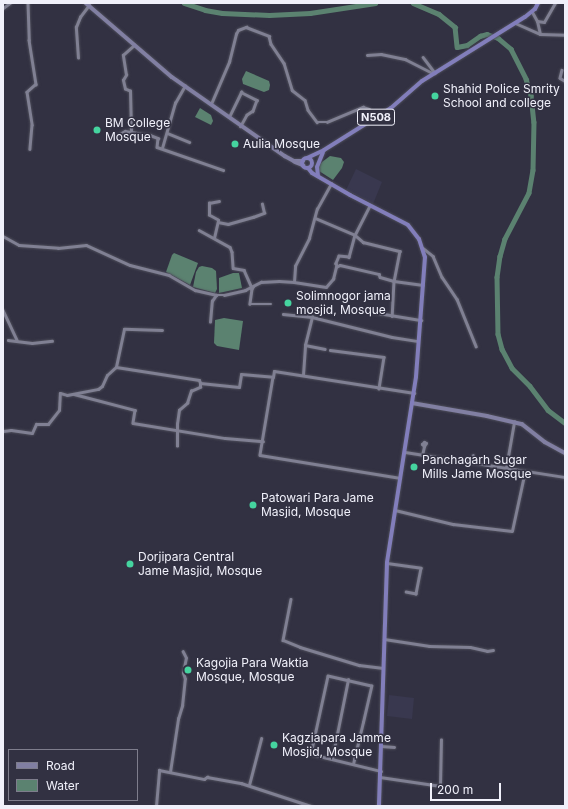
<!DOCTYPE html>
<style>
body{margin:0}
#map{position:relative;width:568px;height:809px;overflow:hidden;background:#323142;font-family:Inter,sans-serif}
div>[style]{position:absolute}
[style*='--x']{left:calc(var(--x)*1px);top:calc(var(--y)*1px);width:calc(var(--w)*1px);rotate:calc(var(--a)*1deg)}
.built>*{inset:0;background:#39384f}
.water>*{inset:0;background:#5b8270}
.river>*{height:4.5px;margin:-2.25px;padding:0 2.25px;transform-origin:2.25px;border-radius:2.25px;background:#5b8270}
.roads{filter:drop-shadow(0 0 1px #4d4d5a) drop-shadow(0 0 1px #4d4d5a)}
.minor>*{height:2.5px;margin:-1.25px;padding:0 1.25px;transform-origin:1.25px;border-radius:1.25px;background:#808093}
.tertiary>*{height:3px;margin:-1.5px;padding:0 1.5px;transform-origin:1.5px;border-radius:1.5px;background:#808093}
.secondary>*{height:3.5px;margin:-1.75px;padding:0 1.75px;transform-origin:1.75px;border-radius:1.75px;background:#817fa2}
.trunk>*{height:4px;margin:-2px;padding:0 2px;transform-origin:2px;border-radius:2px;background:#827ebb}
.trunk>.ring{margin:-2px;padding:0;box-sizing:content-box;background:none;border:4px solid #827ebb;border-radius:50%}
.dots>*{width:11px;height:11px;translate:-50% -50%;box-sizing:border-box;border:2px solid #323142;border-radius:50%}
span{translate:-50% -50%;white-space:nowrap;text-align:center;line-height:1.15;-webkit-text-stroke:3px #323142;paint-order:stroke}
.shield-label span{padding:1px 3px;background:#323142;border:1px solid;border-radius:3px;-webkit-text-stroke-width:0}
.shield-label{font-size:11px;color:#f0f0fa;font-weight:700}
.poi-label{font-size:12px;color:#f0f0fa}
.left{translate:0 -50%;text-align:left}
.frame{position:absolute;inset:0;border:4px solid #f0f0fa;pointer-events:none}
.legend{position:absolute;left:8px;top:749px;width:130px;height:52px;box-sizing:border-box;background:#323142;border:1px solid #7e7d8c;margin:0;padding:5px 7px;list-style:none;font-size:12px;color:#f0f0fa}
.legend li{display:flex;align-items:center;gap:8px;height:20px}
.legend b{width:20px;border:1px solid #7e7d8c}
.scale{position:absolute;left:430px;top:783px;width:71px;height:18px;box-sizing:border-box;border:2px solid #f0f0fa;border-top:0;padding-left:5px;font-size:12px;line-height:14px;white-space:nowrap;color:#f0f0fa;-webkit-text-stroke:3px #323142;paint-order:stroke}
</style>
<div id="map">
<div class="built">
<div style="clip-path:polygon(356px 169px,382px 182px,373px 204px,346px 190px)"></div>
<div style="clip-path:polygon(389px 695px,414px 698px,412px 719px,387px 716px)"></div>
</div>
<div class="water">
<div style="clip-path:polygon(246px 71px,269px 81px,270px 85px,269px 90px,264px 92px,243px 84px,242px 79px)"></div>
<div style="clip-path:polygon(200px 108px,211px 115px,213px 121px,211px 125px,195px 117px)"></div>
<div style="clip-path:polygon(330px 156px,341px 158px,344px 162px,342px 168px,333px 180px,319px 171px,318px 165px)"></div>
<div style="clip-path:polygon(174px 253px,198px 263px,190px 285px,166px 272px,172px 255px)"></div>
<div style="clip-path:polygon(202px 266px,212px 268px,216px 271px,217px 289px,215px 293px,193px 287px,196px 272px,199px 267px)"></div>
<div style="clip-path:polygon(233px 273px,239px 273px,242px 288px,219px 293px,219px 278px)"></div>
<div style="clip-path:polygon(224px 318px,243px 321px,239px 350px,217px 346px,214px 343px,215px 320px)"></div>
</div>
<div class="river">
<div style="--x:184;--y:3;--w:22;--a:18"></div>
<div style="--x:205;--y:10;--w:17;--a:10"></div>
<div style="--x:222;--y:13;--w:47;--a:2.4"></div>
<div style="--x:269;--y:15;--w:41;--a:-2.8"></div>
<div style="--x:310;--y:13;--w:66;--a:-8.7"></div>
<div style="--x:413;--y:3;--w:28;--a:23"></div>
<div style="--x:439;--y:14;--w:21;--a:39"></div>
<div style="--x:455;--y:27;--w:20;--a:84"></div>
<div style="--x:457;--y:47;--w:10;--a:-11"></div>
<div style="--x:467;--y:45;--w:16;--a:-35"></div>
<div style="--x:480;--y:36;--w:7;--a:-16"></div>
<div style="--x:487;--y:34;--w:12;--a:20"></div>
<div style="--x:498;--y:38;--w:17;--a:40"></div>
<div style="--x:511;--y:49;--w:34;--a:63"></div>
<div style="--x:526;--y:79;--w:17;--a:73"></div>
<div style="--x:531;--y:95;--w:27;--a:84"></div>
<div style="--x:534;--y:122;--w:48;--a:91.2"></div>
<div style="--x:533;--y:170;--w:23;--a:100"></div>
<div style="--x:529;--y:193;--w:52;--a:117.6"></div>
<div style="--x:505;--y:239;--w:18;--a:106"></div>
<div style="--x:500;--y:256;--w:21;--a:98"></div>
<div style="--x:497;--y:277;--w:57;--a:89"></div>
<div style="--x:498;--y:334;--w:16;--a:75"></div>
<div style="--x:502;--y:349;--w:21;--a:62"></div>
<div style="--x:512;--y:368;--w:25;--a:45"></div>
<div style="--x:530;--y:386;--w:30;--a:53"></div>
<div style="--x:548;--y:410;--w:21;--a:37"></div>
</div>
<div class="roads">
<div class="minor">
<div style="--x:28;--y:3;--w:37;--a:88"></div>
<div style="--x:29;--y:40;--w:45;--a:81"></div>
<div style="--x:36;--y:84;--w:12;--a:138"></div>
<div style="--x:27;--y:92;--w:33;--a:81"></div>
<div style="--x:32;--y:125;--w:24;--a:95"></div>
<div style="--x:3;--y:8;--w:9;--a:-36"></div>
<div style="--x:537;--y:21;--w:7;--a:8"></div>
<div style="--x:544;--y:22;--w:22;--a:-60"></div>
<div style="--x:367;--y:55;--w:14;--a:-4"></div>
<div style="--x:381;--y:54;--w:25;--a:12"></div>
<div style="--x:405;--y:59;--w:31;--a:27"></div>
<div style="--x:423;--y:57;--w:20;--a:53"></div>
<div style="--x:78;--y:58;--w:31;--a:-94"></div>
<div style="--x:76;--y:27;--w:11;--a:-68"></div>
<div style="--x:80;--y:17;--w:15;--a:-53"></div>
<div style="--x:562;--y:70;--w:8;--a:104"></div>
<div style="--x:560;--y:78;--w:6;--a:31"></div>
<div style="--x:211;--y:104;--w:46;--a:-66.8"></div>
<div style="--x:229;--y:62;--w:29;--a:-76"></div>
<div style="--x:236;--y:34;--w:4;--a:-63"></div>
<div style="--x:238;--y:30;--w:9;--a:-21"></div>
<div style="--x:246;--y:27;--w:25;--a:21"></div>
<div style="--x:269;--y:36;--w:8;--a:76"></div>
<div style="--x:271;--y:44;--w:23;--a:56"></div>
<div style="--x:284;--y:63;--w:28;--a:73"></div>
<div style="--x:292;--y:90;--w:16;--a:38"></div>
<div style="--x:305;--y:100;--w:10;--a:73"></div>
<div style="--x:308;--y:110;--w:15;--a:53"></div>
<div style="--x:317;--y:122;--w:10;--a:0"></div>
<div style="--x:327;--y:122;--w:39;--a:-23"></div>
<div style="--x:363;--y:107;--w:6;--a:18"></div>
<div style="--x:369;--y:109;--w:11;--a:56"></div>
<div style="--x:229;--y:117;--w:28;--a:-64"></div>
<div style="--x:241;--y:92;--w:18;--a:27"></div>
<div style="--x:257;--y:100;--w:12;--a:110"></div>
<div style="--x:253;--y:111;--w:7;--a:146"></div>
<div style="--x:247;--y:115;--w:13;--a:119"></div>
<div style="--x:131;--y:131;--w:40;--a:-91.4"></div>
<div style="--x:130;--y:91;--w:5;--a:-158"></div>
<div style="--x:125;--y:89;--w:9;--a:-103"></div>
<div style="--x:123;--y:80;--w:6;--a:-59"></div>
<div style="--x:126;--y:75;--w:20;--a:-99"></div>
<div style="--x:123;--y:55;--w:15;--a:-42"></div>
<div style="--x:167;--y:133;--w:24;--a:22"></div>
<div style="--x:116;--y:136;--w:10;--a:-29"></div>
<div style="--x:125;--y:131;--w:25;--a:9"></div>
<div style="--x:150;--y:135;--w:9;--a:21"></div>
<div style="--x:158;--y:138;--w:9;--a:96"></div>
<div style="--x:157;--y:147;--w:70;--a:19.2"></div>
<div style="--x:162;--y:148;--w:47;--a:-73.9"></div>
<div style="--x:175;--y:103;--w:20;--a:-60"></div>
<div style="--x:370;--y:206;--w:33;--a:117"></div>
<div style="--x:355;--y:235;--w:11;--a:41"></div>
<div style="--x:363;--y:242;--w:38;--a:14"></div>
<div style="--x:400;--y:251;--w:31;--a:101"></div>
<div style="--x:394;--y:281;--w:29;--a:8"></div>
<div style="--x:315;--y:218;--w:43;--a:23"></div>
<div style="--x:355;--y:235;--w:23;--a:105"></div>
<div style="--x:349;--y:257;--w:10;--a:-174"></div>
<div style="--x:339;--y:256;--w:8;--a:113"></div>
<div style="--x:336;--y:263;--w:3;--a:72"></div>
<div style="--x:218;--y:222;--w:10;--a:11"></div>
<div style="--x:228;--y:224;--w:26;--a:-16"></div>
<div style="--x:253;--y:217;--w:12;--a:-20"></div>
<div style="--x:264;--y:213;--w:9;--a:-103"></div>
<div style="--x:199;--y:230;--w:35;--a:29"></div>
<div style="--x:230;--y:247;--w:5;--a:68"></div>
<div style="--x:232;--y:252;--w:16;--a:86"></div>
<div style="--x:233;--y:268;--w:11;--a:10"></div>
<div style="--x:244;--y:270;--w:17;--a:66"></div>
<div style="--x:3;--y:236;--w:18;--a:29"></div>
<div style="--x:19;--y:245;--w:39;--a:4"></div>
<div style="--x:58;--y:248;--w:28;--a:-6"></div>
<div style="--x:86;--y:245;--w:48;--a:24.4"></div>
<div style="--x:130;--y:265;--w:40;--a:14.4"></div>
<div style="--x:169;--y:275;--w:30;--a:30"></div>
<div style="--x:195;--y:290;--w:22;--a:13"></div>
<div style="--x:216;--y:295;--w:8;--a:0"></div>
<div style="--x:224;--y:295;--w:22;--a:-13"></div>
<div style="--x:245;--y:290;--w:18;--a:-27"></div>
<div style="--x:261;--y:282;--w:18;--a:-3"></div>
<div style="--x:279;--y:281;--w:15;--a:4"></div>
<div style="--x:294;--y:282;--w:16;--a:-86"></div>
<div style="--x:295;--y:266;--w:31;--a:-63"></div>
<div style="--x:309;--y:238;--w:30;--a:-75"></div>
<div style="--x:317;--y:209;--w:29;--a:-61"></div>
<div style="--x:214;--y:238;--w:18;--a:-77"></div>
<div style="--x:218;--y:220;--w:10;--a:-151"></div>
<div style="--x:209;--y:215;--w:12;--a:-90"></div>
<div style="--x:209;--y:203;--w:10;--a:-11"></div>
<div style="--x:423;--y:248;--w:13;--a:39"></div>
<div style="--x:433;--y:256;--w:23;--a:67"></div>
<div style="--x:442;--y:277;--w:27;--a:56"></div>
<div style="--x:457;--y:299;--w:51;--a:68"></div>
<div style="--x:294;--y:282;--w:32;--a:9"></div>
<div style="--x:326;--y:287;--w:11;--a:-49"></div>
<div style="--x:333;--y:279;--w:12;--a:-76"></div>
<div style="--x:336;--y:267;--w:4;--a:-27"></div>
<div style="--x:340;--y:265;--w:40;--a:13"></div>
<div style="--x:379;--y:274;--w:3;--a:72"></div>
<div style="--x:380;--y:277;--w:15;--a:16"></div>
<div style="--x:394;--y:281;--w:35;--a:93"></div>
<div style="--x:254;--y:286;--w:4;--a:124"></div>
<div style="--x:252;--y:289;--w:15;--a:98"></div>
<div style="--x:250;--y:304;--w:21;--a:0"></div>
<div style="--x:3;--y:310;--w:33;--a:65"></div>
<div style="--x:372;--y:312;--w:50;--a:9.3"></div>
<div style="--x:283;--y:314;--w:29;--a:6"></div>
<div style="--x:210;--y:322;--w:21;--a:-85"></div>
<div style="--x:212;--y:301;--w:7;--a:-56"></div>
<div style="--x:8;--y:340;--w:24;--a:7"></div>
<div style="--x:32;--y:343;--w:20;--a:-6"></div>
<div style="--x:305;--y:345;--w:20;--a:11"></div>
<div style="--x:330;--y:350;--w:54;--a:7.4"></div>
<div style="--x:384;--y:357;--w:32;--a:99"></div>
<div style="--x:303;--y:375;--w:30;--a:-86"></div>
<div style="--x:305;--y:345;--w:29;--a:-76"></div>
<div style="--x:312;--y:317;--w:82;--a:14"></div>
<div style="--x:392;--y:337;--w:26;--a:9"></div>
<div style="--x:273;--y:377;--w:79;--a:99.5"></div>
<div style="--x:260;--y:455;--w:142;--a:9.3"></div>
<div style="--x:74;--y:394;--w:63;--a:14.7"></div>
<div style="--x:135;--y:410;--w:13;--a:99"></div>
<div style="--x:133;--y:423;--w:93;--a:9.3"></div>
<div style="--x:225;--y:438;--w:38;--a:5"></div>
<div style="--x:177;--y:446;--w:22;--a:-90"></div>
<div style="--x:177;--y:424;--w:14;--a:-82"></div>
<div style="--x:179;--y:410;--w:11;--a:-41"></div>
<div style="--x:187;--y:403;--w:13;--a:-72"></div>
<div style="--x:191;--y:391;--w:10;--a:-24"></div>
<div style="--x:200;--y:387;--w:4;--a:-90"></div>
<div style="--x:405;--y:452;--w:162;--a:8.9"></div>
<div style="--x:506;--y:468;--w:47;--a:-80.1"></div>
<div style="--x:395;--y:510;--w:60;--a:13.6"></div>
<div style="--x:453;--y:524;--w:59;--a:6.8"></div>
<div style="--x:512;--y:531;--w:61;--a:-77.8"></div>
<div style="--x:387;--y:563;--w:34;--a:8"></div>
<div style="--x:421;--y:568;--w:26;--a:101"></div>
<div style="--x:416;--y:594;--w:10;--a:-169"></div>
<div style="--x:291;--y:599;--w:42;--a:101"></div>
<div style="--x:283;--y:640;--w:18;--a:22"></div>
<div style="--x:300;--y:647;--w:62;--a:17"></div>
<div style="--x:359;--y:665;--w:24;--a:7"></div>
<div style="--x:363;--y:722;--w:37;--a:-77"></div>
<div style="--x:371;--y:686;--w:44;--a:-166.9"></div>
<div style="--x:328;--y:676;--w:80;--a:102.3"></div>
<div style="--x:311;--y:754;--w:72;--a:13.7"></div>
<div style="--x:381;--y:746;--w:13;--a:4"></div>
<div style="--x:297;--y:750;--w:15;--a:16"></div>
<div style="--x:332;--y:759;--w:81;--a:-78.6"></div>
<div style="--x:353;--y:764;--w:43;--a:-76.6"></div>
<div style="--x:170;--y:772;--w:54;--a:-81.4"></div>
<div style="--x:178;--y:719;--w:14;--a:-73"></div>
<div style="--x:182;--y:706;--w:27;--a:-84"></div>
<div style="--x:185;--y:679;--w:6;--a:-108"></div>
<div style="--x:183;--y:673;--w:15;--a:-79"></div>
<div style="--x:186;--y:658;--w:7;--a:-117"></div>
<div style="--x:380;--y:777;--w:61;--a:8.5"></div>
<div style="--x:440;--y:786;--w:46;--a:-88.8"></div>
<div style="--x:249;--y:785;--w:48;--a:-75.4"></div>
<div style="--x:156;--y:806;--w:36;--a:-85"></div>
<div style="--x:159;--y:770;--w:46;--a:11.3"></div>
<div style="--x:204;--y:779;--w:4;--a:-34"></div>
<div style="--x:207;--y:777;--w:35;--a:10"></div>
<div style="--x:241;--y:783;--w:74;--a:18.2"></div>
</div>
<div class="tertiary">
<div style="--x:532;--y:12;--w:10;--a:61"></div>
<div style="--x:537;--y:21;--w:13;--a:77"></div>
<div style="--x:540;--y:34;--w:25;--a:2"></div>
<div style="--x:515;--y:23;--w:27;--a:24"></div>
<div style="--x:162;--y:330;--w:38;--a:-178"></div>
<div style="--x:124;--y:329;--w:39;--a:102"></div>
<div style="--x:116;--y:367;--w:84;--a:8.9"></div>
<div style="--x:199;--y:380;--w:3;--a:72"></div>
<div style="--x:200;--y:383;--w:39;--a:6"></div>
<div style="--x:239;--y:387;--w:13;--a:-81"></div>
<div style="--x:241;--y:374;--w:32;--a:5"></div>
<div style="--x:273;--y:377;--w:6;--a:-81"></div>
<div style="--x:274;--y:371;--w:142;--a:8.9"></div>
<div style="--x:3;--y:431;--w:8;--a:-7"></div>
<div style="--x:11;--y:430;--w:21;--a:8"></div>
<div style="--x:32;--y:433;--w:10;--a:-66"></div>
<div style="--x:36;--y:424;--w:12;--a:0"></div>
<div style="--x:48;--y:424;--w:18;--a:-52"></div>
<div style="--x:59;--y:410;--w:17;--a:-87"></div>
<div style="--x:60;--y:393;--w:7;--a:16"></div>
<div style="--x:67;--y:395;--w:32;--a:-11"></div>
<div style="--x:98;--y:389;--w:5;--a:-37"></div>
<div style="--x:102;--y:386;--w:12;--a:-66"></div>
<div style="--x:107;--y:375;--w:12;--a:-42"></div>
<div style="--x:424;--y:442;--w:2;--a:27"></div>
<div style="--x:426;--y:443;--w:4;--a:124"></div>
<div style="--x:424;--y:446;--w:3;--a:-135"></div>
<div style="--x:422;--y:444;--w:3;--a:-45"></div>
<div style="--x:422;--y:455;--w:9;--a:-77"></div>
<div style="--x:467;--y:462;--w:9;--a:-49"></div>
<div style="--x:384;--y:639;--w:46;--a:8.8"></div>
<div style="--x:429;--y:646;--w:41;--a:1.4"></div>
<div style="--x:470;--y:647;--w:17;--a:13"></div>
<div style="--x:487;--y:651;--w:6;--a:-9"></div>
</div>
<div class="secondary">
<div style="--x:86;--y:3;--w:113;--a:40.7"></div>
<div style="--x:172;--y:77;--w:138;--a:35"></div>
<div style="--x:285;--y:156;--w:10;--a:29"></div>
<div style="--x:294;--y:161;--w:9;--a:0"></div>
<div style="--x:295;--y:162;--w:9;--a:21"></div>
<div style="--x:412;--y:403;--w:76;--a:9.8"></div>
<div style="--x:487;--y:416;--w:36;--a:13"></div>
<div style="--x:522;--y:424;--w:29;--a:38"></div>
<div style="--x:545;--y:442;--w:23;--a:29"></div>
</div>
<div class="trunk">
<div class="ring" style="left:302px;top:158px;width:6px;height:6px"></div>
<div style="--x:307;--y:158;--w:19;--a:-25"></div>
<div style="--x:324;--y:150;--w:79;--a:-32.1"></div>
<div style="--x:391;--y:108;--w:41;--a:-41.1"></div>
<div style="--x:422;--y:81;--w:121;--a:-31.9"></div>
<div style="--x:525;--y:17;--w:13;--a:-39"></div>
<div style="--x:535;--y:9;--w:7;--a:-63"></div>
<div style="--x:308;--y:168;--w:6;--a:51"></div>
<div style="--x:312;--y:173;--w:44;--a:30.1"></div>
<div style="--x:350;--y:195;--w:65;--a:27.3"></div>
<div style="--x:408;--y:225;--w:18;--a:52"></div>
<div style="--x:419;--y:239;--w:19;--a:72"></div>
<div style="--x:425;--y:257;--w:120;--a:94.3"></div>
<div style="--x:416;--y:377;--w:188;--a:98.9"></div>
<div style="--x:387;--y:563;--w:243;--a:91.9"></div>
<div style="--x:318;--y:176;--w:9;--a:-96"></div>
<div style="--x:317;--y:167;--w:16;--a:-68"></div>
</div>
</div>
<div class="dots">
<div style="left:435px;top:96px;background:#45d49f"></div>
<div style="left:97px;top:130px;background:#45d49f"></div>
<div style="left:235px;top:144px;background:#45d49f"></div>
<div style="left:288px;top:303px;background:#45d49f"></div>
<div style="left:414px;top:467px;background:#45d49f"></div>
<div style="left:253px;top:505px;background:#45d49f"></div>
<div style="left:130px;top:564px;background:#45d49f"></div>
<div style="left:188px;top:670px;background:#45d49f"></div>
<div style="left:274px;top:745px;background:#45d49f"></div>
</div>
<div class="shield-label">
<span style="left:376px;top:117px">N508</span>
</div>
<div class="poi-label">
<span class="left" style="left:443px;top:96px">Shahid Police Smrity<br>School and college</span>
<span class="left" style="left:105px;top:130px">BM College<br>Mosque</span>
<span class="left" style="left:243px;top:144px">Aulia Mosque</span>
<span class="left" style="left:296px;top:303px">Solimnogor jama<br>mosjid, Mosque</span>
<span class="left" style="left:422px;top:467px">Panchagarh Sugar<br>Mills Jame Mosque</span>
<span class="left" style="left:261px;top:505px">Patowari Para Jame<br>Masjid, Mosque</span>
<span class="left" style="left:138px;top:564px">Dorjipara Central<br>Jame Masjid, Mosque</span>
<span class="left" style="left:196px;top:670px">Kagojia Para Waktia<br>Mosque, Mosque</span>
<span class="left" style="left:282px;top:745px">Kagziapara Jamme<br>Mosjid, Mosque</span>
</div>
<div class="frame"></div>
<ul class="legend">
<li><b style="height:5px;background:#817fa2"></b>Road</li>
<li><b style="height:11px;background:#5b8270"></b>Water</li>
</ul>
<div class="scale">200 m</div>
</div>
